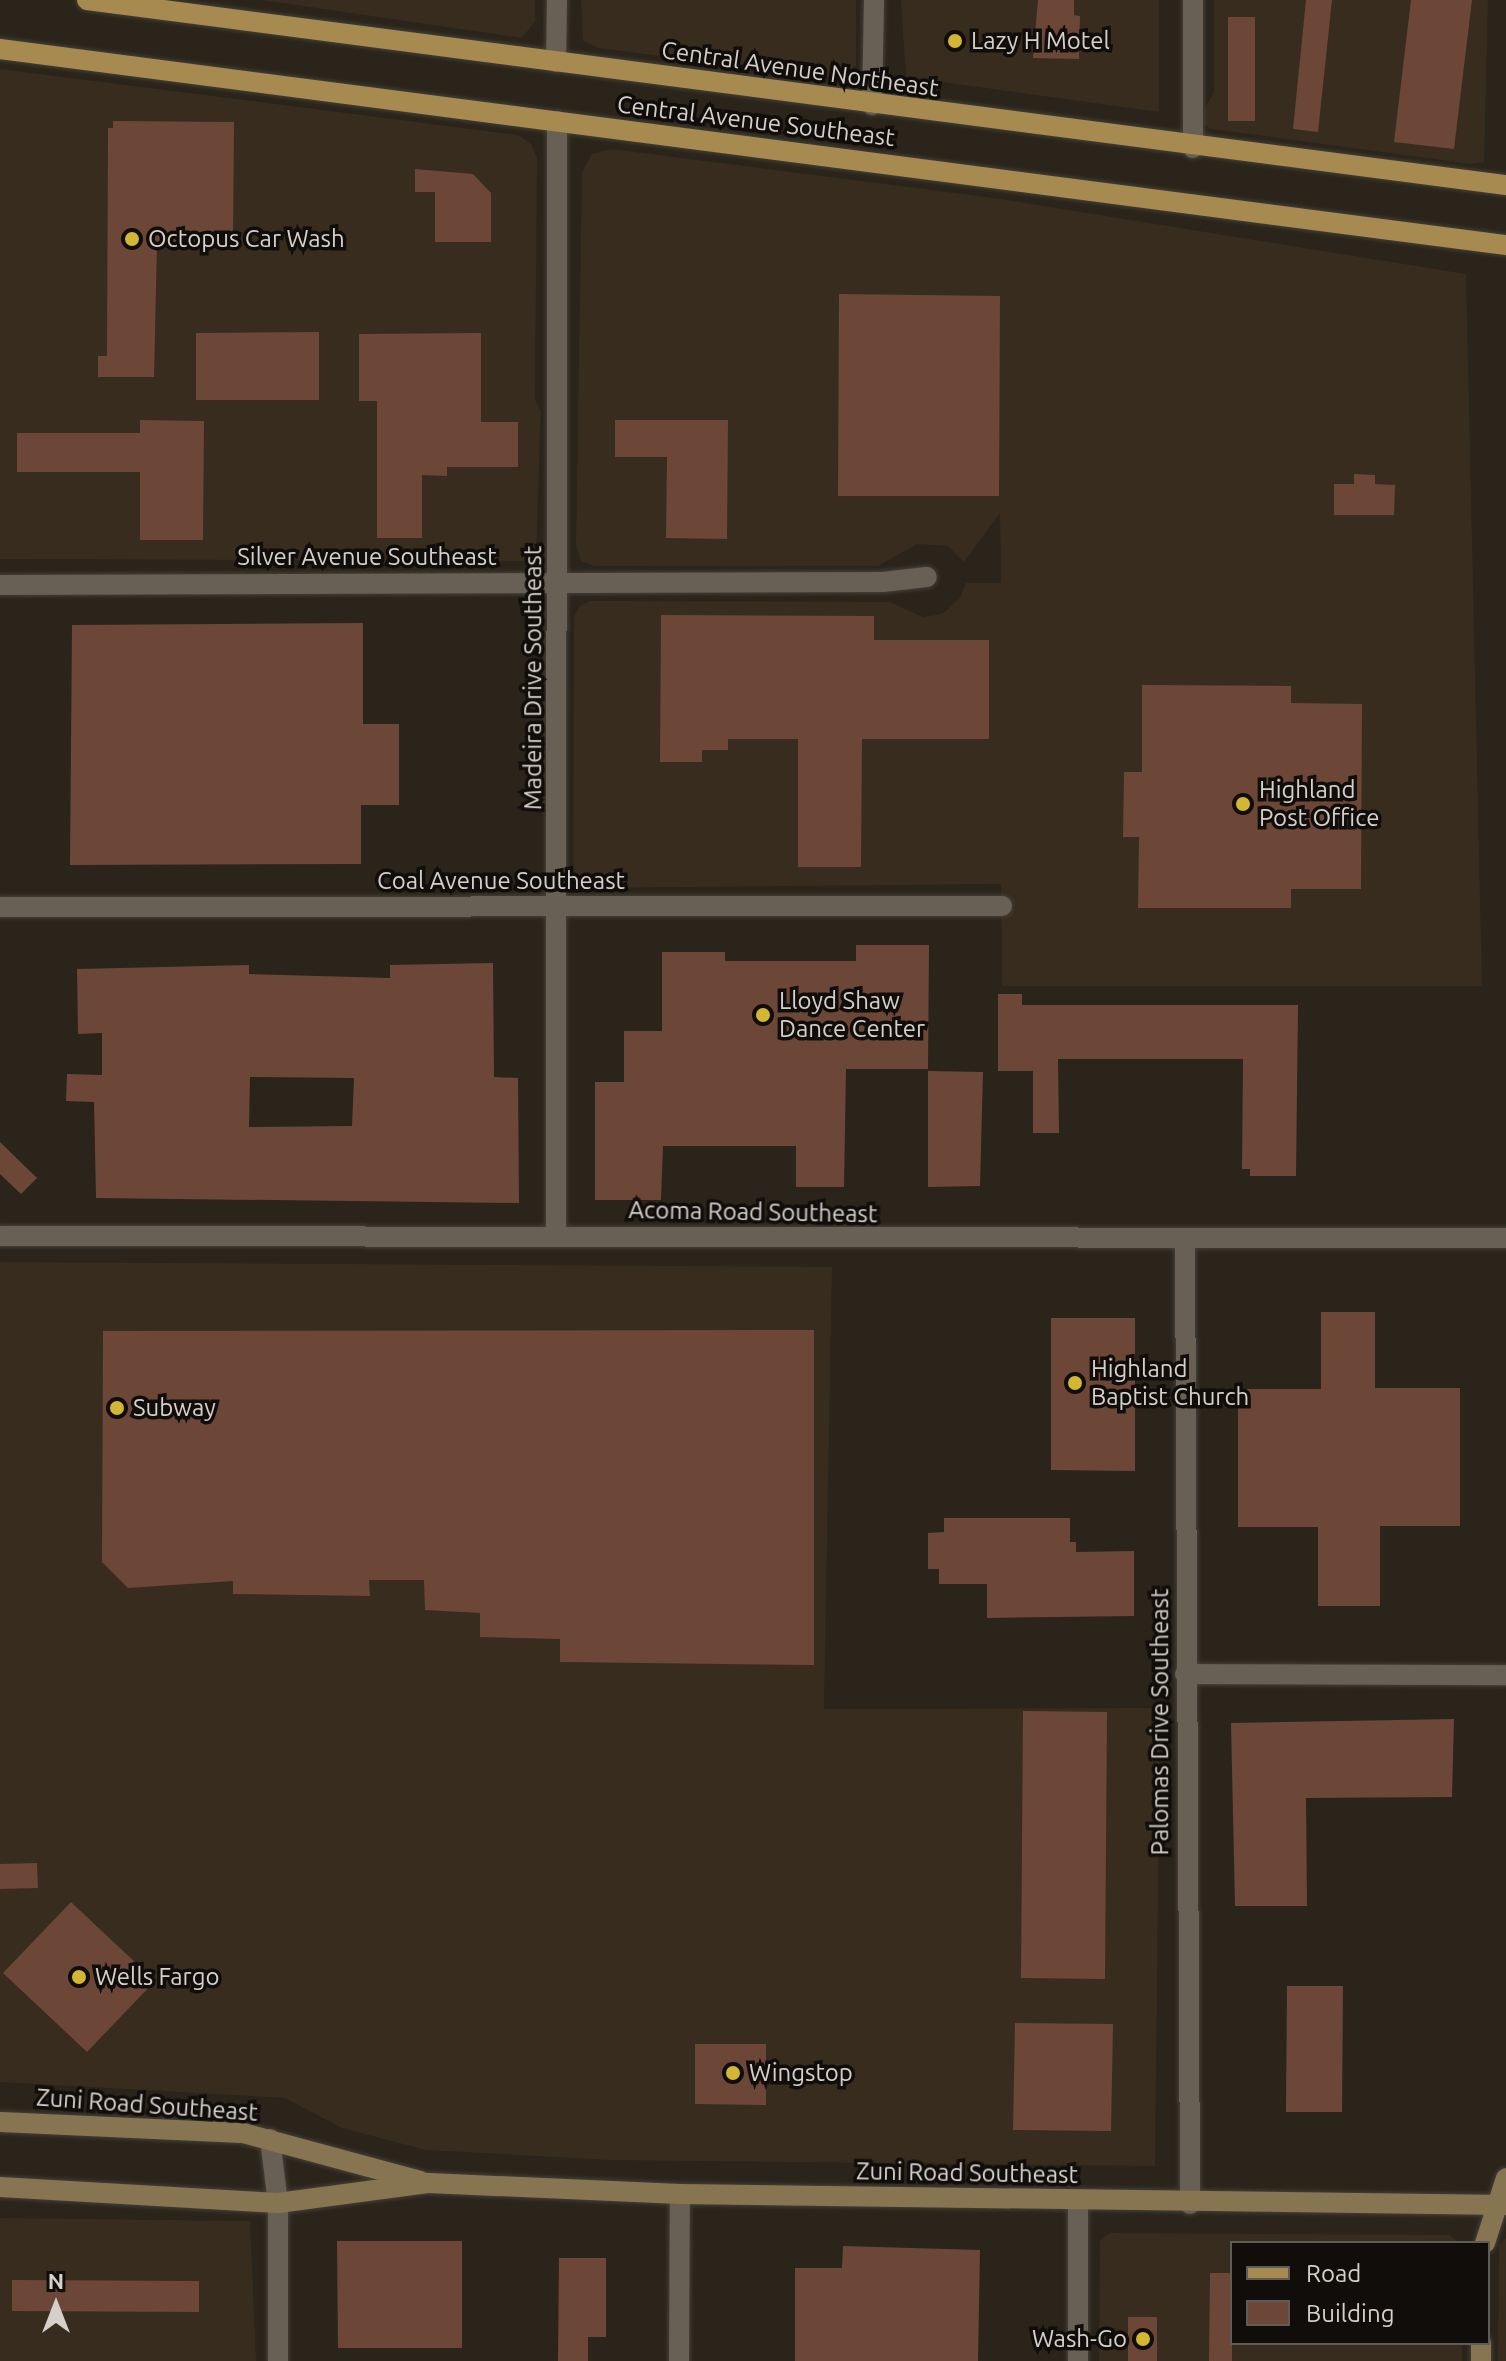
<!DOCTYPE html>
<style>
body{margin:0}
#map{position:relative;width:1506px;height:2361px;overflow:hidden;background:#2a241b;font-family:Ubuntu,sans-serif}
div>[style]{position:absolute}
[style*='--x']{left:calc(var(--x)*1px);top:calc(var(--y)*1px);width:calc(var(--w)*1px);rotate:calc(var(--a)*1deg)}
.built>*{inset:0;background:#372c1e}
.building>*{inset:0;background:#6c4737}
.roads{filter:drop-shadow(0 0 2px #454038) drop-shadow(0 0 2px #454038)}
.street>*{height:20px;margin:-10px;padding:0 10px;transform-origin:10px;border-radius:10px;background:#686055}
.secondary>*{height:20px;margin:-10px;padding:0 10px;transform-origin:10px;border-radius:10px;background:#877552}
.primary>*{height:20px;margin:-10px;padding:0 10px;transform-origin:10px;border-radius:10px;background:#a68a50}
.dots>*{width:22px;height:22px;translate:-50% -50%;box-sizing:border-box;border:4px solid #100d0a;border-radius:50%}
span{translate:-50% -50%;white-space:nowrap;text-align:center;line-height:1.15;-webkit-text-stroke:7px #100d0a;paint-order:stroke}
.poi-label{font-size:24px;color:#d5d0cb}
.left{translate:0 -50%;text-align:left}
.right{translate:-100% -50%;text-align:right}
.street-label{font-size:24px;color:#d5d0cb}
.legend{position:absolute;left:1230px;top:2241px;width:260px;height:104px;box-sizing:border-box;background:#100d0a;border:2px solid #5f5b57;margin:0;padding:10px 14px;list-style:none;font-size:24px;color:#d5d0cb}
.legend li{display:flex;align-items:center;gap:16px;height:40px}
.legend b{width:40px;border:2px solid #5f5b57}
.north{position:absolute;left:16px;top:2265px;width:80px;height:80px;-webkit-text-stroke:6px #100d0a;paint-order:stroke;rotate:0deg;font-size:22px;font-weight:700;line-height:32px;text-align:center;color:#d5d0cb}
.north::after{content:'';display:block;margin:auto;width:28px;height:36px;background:#d5d0cb;clip-path:polygon(50% 0,100% 100%,50% 72%,0 100%)}
</style>
<div id="map">
<div class="built">
<div style="clip-path:polygon(262px 0,535px 0,535px 21px,522px 38px)"></div>
<div style="clip-path:polygon(581px 0,856px 0,856px 65px,842px 79px,598px 48px,583px 41px)"></div>
<div style="clip-path:polygon(901px 0,1159px 0,1159px 112px,906px 77px)"></div>
<div style="clip-path:polygon(1214px 0,1488px 0,1484px 162px,1471px 164px,1211px 129px,1204px 124px,1204px 110px,1214px 92px)"></div>
<div style="clip-path:polygon(0 69px,518px 135px,531px 144px,537px 158px,535px 399px,541px 412px,536px 556px,523px 561px,0 559px)"></div>
<div style="clip-path:polygon(611px 149px,1001px 199px,1466px 274px,1482px 986px,1002px 986px,1001px 884px,593px 888px,579px 881px,573px 868px,574px 616px,580px 606px,590px 601px,889px 602px,923px 617px,942px 614px,959px 599px,966px 583px,1001px 583px,1000px 513px,964px 562px,948px 546px,917px 544px,878px 566px,594px 566px,581px 561px,576px 544px,582px 172px,592px 154px)"></div>
<div style="clip-path:polygon(0 1262px,832px 1267px,824px 1709px,1160px 1708px,1155px 2166px,608px 2160px,426px 2150px,342px 2128px,285px 2098px,0 2082px)"></div>
<div style="clip-path:polygon(0 2218px,250px 2221px,256px 2361px,0 2361px)"></div>
<div style="clip-path:polygon(1110px 2233px,1450px 2235px,1460px 2243px,1232px 2243px,1232px 2343px,1462px 2343px,1462px 2361px,1099px 2361px,1100px 2241px)"></div>
<div style="clip-path:polygon(1506px 2238px,1506px 2361px,1498px 2361px,1499px 2245px)"></div>
</div>
<div class="building">
<div style="clip-path:polygon(1038px 0,1074px 0,1074px 15px,1080px 16px,1079px 59px,1033px 58px)"></div>
<div style="clip-path:polygon(1306px 0,1332px 0,1318px 132px,1293px 129px)"></div>
<div style="clip-path:polygon(1411px 0,1472px 0,1454px 149px,1394px 142px)"></div>
<div style="clip-path:polygon(1228px 17px,1255px 17px,1255px 121px,1228px 121px)"></div>
<div style="clip-path:polygon(113px 121px,234px 122px,233px 244px,157px 244px,154px 377px,98px 377px,98px 356px,107px 356px,108px 128px,113px 128px)"></div>
<div style="clip-path:polygon(415px 169px,473px 174px,491px 193px,491px 242px,435px 242px,435px 192px,415px 192px)"></div>
<div style="clip-path:polygon(839px 294px,1000px 296px,999px 496px,838px 496px)"></div>
<div style="clip-path:polygon(319px 332px,319px 400px,196px 400px,196px 333px)"></div>
<div style="clip-path:polygon(481px 333px,481px 422px,518px 422px,518px 467px,447px 467px,447px 476px,422px 475px,422px 538px,377px 538px,377px 401px,359px 401px,359px 334px)"></div>
<div style="clip-path:polygon(140px 420px,204px 421px,203px 540px,140px 540px,140px 472px,17px 472px,17px 433px,140px 433px)"></div>
<div style="clip-path:polygon(615px 420px,728px 420px,727px 539px,666px 538px,667px 457px,615px 457px)"></div>
<div style="clip-path:polygon(1354px 474px,1375px 475px,1375px 484px,1395px 485px,1394px 515px,1334px 515px,1334px 484px,1354px 484px)"></div>
<div style="clip-path:polygon(661px 615px,874px 616px,874px 640px,989px 640px,989px 739px,862px 739px,861px 867px,798px 867px,798px 739px,728px 739px,728px 750px,702px 750px,702px 762px,660px 762px)"></div>
<div style="clip-path:polygon(363px 623px,363px 724px,399px 724px,399px 805px,361px 805px,361px 864px,70px 865px,72px 625px)"></div>
<div style="clip-path:polygon(1142px 685px,1291px 686px,1291px 703px,1362px 704px,1361px 889px,1291px 889px,1291px 908px,1138px 908px,1139px 837px,1123px 837px,1124px 772px,1142px 772px)"></div>
<div style="clip-path:polygon(856px 945px,929px 945px,928px 1069px,846px 1069px,844px 1187px,796px 1187px,796px 1146px,663px 1146px,661px 1200px,595px 1200px,595px 1082px,624px 1082px,624px 1031px,662px 1031px,662px 952px,725px 952px,725px 961px,856px 961px)"></div>
<div style="clip-path:polygon(evenodd,493px 963px,494px 1077px,518px 1078px,519px 1203px,96px 1198px,94px 1102px,66px 1101px,67px 1074px,102px 1075px,102px 1033px,78px 1034px,77px 969px,249px 965px,249px 974px,390px 978px,390px 965px,493px 963px,250px 1077px,354px 1078px,352px 1126px,249px 1127px,250px 1077px)"></div>
<div style="clip-path:polygon(998px 994px,1022px 994px,1022px 1005px,1298px 1005px,1296px 1176px,1250px 1176px,1250px 1169px,1242px 1169px,1243px 1059px,1058px 1059px,1059px 1133px,1033px 1133px,1033px 1071px,998px 1071px)"></div>
<div style="clip-path:polygon(928px 1071px,983px 1072px,980px 1186px,928px 1187px)"></div>
<div style="clip-path:polygon(0 1142px,37px 1178px,21px 1194px,0 1174px)"></div>
<div style="clip-path:polygon(1321px 1312px,1375px 1312px,1375px 1388px,1460px 1388px,1460px 1526px,1380px 1526px,1380px 1606px,1318px 1606px,1318px 1527px,1238px 1527px,1238px 1389px,1321px 1389px)"></div>
<div style="clip-path:polygon(1051px 1318px,1135px 1318px,1135px 1471px,1051px 1470px)"></div>
<div style="clip-path:polygon(814px 1330px,814px 1665px,560px 1662px,560px 1639px,480px 1637px,480px 1613px,425px 1610px,424px 1580px,369px 1580px,370px 1596px,233px 1594px,233px 1581px,128px 1588px,102px 1562px,103px 1331px)"></div>
<div style="clip-path:polygon(944px 1518px,1070px 1518px,1070px 1542px,1076px 1542px,1076px 1552px,1134px 1551px,1134px 1616px,987px 1618px,987px 1584px,939px 1584px,939px 1569px,928px 1569px,928px 1533px,944px 1532px)"></div>
<div style="clip-path:polygon(1023px 1711px,1107px 1712px,1105px 1979px,1021px 1978px)"></div>
<div style="clip-path:polygon(1454px 1719px,1452px 1797px,1306px 1798px,1307px 1906px,1235px 1906px,1231px 1723px)"></div>
<div style="clip-path:polygon(37px 1863px,38px 1888px,0 1889px,0 1864px)"></div>
<div style="clip-path:polygon(71px 1902px,155px 1981px,87px 2052px,3px 1973px)"></div>
<div style="clip-path:polygon(1287px 1986px,1343px 1986px,1342px 2112px,1286px 2112px)"></div>
<div style="clip-path:polygon(1015px 2023px,1113px 2024px,1111px 2131px,1013px 2130px)"></div>
<div style="clip-path:polygon(695px 2044px,766px 2044px,766px 2105px,695px 2104px)"></div>
<div style="clip-path:polygon(337px 2241px,462px 2241px,462px 2348px,338px 2348px)"></div>
<div style="clip-path:polygon(843px 2246px,980px 2250px,978px 2361px,795px 2361px,795px 2268px,842px 2268px)"></div>
<div style="clip-path:polygon(559px 2258px,606px 2258px,606px 2337px,588px 2337px,588px 2361px,558px 2361px)"></div>
<div style="clip-path:polygon(1210px 2273px,1232px 2273px,1232px 2361px,1209px 2361px)"></div>
<div style="clip-path:polygon(12px 2280px,199px 2281px,199px 2312px,12px 2311px)"></div>
<div style="clip-path:polygon(1128px 2317px,1157px 2317px,1157px 2361px,1128px 2361px)"></div>
</div>
<div class="roads">
<div class="street">
<div style="--x:1193;--y:0;--w:148;--a:90"></div>
<div style="--x:556;--y:62;--w:62;--a:-89.1"></div>
<div style="--x:872;--y:105;--w:105;--a:-88.9"></div>
<div style="--x:0;--y:585;--w:883;--a:-0.19"></div>
<div style="--x:883;--y:582;--w:44;--a:-6.5"></div>
<div style="--x:0;--y:907;--w:1002;--a:-0.06"></div>
<div style="--x:556;--y:1235;--w:1114;--a:-89.95"></div>
<div style="--x:0;--y:1236;--w:1506;--a:0.08"></div>
<div style="--x:1185;--y:1240;--w:964;--a:89.7"></div>
<div style="--x:1185;--y:1674;--w:321;--a:0.2"></div>
<div style="--x:270;--y:2139;--w:64;--a:82.9"></div>
<div style="--x:278;--y:2203;--w:158;--a:90"></div>
<div style="--x:1078;--y:2201;--w:160;--a:90"></div>
<div style="--x:679;--y:2361;--w:167;--a:-89.7"></div>
</div>
<div class="secondary">
<div style="--x:0;--y:2122;--w:243;--a:2.6"></div>
<div style="--x:243;--y:2133;--w:184;--a:15.1"></div>
<div style="--x:0;--y:2187;--w:278;--a:3.3"></div>
<div style="--x:278;--y:2203;--w:151;--a:-7.6"></div>
<div style="--x:428;--y:2183;--w:252;--a:2.5"></div>
<div style="--x:680;--y:2194;--w:826;--a:0.76"></div>
<div style="--x:1485;--y:2243;--w:68;--a:-72.1"></div>
<div style="--x:1481;--y:2361;--w:18;--a:-90"></div>
</div>
<div class="primary">
<div style="--x:87;--y:0;--w:1431;--a:7.43"></div>
<div style="--x:0;--y:49;--w:1519;--a:7.42"></div>
</div>
</div>
<div class="dots">
<div style="left:955px;top:41px;background:#d4b635"></div>
<div style="left:132px;top:239px;background:#d4b635"></div>
<div style="left:1243px;top:804px;background:#d4b635"></div>
<div style="left:763px;top:1015px;background:#d4b635"></div>
<div style="left:1075px;top:1383px;background:#d4b635"></div>
<div style="left:117px;top:1408px;background:#d4b635"></div>
<div style="left:79px;top:1977px;background:#d4b635"></div>
<div style="left:733px;top:2073px;background:#d4b635"></div>
<div style="left:1143px;top:2339px;background:#d4b635"></div>
</div>
<div class="poi-label">
<span class="left" style="left:971px;top:41px">Lazy H Motel</span>
<span class="left" style="left:148px;top:239px">Octopus Car Wash</span>
<span class="left" style="left:1259px;top:804px">Highland<br>Post Office</span>
<span class="left" style="left:779px;top:1015px">Lloyd Shaw<br>Dance Center</span>
<span class="left" style="left:1091px;top:1383px">Highland<br>Baptist Church</span>
<span class="left" style="left:133px;top:1408px">Subway</span>
<span class="left" style="left:95px;top:1977px">Wells Fargo</span>
<span class="left" style="left:749px;top:2073px">Wingstop</span>
<span class="right" style="left:1127px;top:2339px">Wash-Go</span>
</div>
<div class="street-label">
<span style="left:800px;top:69px;rotate:8deg">Central Avenue Northeast</span>
<span style="left:756px;top:121px;rotate:7deg">Central Avenue Southeast</span>
<span style="left:367px;top:557px">Silver Avenue Southeast</span>
<span style="left:533px;top:678px;rotate:-90deg">Madeira Drive Southeast</span>
<span style="left:501px;top:881px">Coal Avenue Southeast</span>
<span style="left:753px;top:1212px;rotate:1deg">Acoma Road Southeast</span>
<span style="left:1160px;top:1722px;rotate:-90deg">Palomas Drive Southeast</span>
<span style="left:147px;top:2105px;rotate:4deg">Zuni Road Southeast</span>
<span style="left:967px;top:2173px;rotate:1deg">Zuni Road Southeast</span>
</div>
<ul class="legend">
<li><b style="height:10px;background:#a68a50"></b>Road</li>
<li><b style="height:22px;background:#6c4737"></b>Building</li>
</ul>
<div class="north">N</div>
</div>
